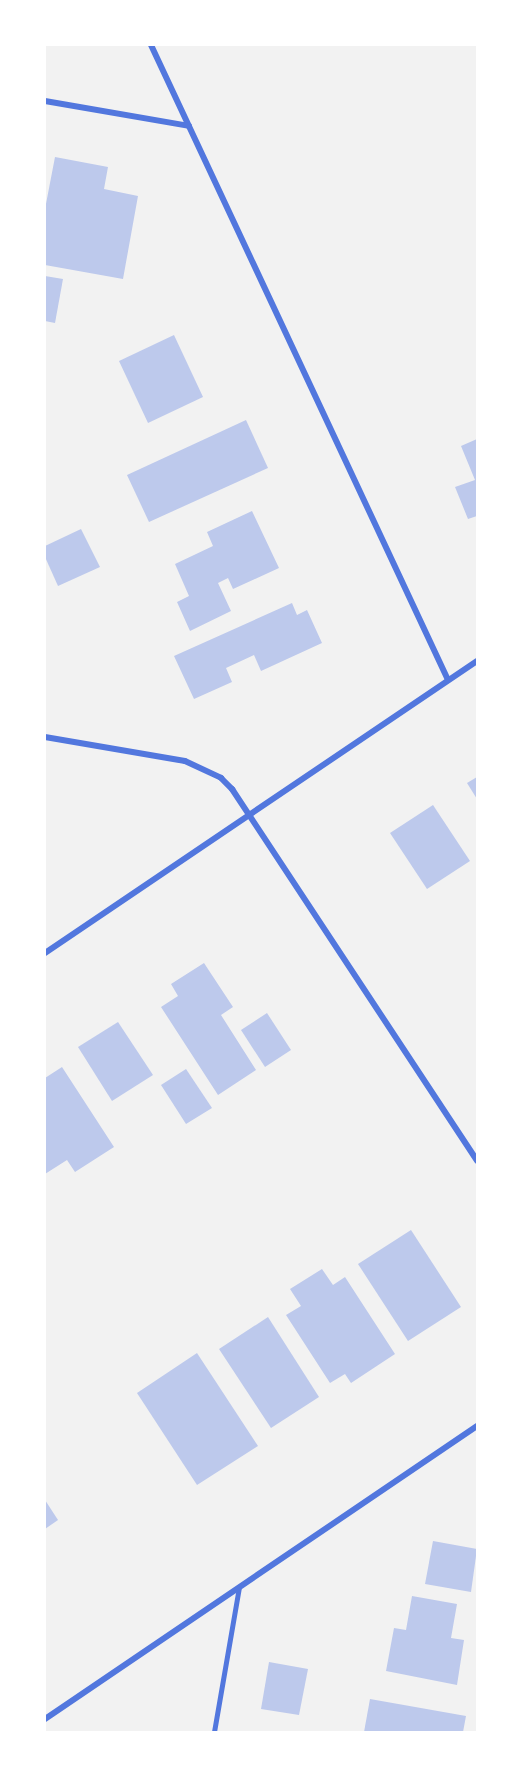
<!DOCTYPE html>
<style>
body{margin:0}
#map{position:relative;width:522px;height:1777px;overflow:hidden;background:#f2f2f2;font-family:"Alegreya Sans",sans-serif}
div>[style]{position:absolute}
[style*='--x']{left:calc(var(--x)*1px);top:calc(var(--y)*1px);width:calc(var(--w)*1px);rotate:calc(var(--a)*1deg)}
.building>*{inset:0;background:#bdc9ec}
.service>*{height:4.5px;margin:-2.25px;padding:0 2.25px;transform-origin:2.25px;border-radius:2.25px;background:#5277de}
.minor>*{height:6px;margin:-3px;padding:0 3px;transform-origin:3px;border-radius:3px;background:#5277de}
span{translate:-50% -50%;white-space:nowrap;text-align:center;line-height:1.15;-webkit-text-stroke:6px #fff;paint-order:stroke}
.frame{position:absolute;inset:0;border:46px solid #fff;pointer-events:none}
</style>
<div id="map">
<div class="building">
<div style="clip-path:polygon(55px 157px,108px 167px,104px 189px,138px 196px,123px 279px,45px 265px,45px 209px)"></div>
<div style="clip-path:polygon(45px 276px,63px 279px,55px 323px,45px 321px)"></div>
<div style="clip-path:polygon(174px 335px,203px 397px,148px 423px,119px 361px)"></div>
<div style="clip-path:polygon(246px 420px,268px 468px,149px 522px,127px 475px)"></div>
<div style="clip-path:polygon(477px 439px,477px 516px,468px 519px,455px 487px,475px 480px,461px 446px)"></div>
<div style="clip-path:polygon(252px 511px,279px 568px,233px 589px,228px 578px,218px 583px,231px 611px,190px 631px,177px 602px,189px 596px,175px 564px,213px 546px,207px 532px)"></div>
<div style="clip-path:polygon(81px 529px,100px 567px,58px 586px,45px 557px,45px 546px)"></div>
<div style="clip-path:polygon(292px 603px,297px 615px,307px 610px,322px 643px,261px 671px,254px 655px,226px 668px,232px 682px,194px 699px,174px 656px)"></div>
<div style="clip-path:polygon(477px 777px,477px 799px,467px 783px)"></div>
<div style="clip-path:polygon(433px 805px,470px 861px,427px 889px,390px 833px)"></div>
<div style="clip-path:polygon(204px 963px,233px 1007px,221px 1015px,256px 1070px,218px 1095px,161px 1007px,178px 996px,171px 984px)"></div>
<div style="clip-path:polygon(267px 1013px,291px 1050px,265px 1067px,241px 1030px)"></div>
<div style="clip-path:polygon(118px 1022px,153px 1075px,112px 1101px,78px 1047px)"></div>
<div style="clip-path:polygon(62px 1067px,114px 1147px,75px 1172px,67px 1160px,45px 1174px,45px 1078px)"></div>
<div style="clip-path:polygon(186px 1069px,212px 1108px,186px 1124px,161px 1085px)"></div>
<div style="clip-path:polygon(411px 1230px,461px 1307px,408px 1341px,358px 1264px)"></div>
<div style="clip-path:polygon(322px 1269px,333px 1285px,345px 1277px,395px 1354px,351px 1383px,345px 1374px,330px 1383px,286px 1315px,301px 1306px,290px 1289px)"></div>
<div style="clip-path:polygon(268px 1317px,319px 1397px,271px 1428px,219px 1349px)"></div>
<div style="clip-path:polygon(197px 1353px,258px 1446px,197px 1485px,137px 1393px)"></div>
<div style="clip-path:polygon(45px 1500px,58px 1520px,45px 1529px)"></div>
<div style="clip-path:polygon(433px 1541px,477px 1549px,471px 1592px,425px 1584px)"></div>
<div style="clip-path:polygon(412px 1596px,457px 1604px,451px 1638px,464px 1640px,457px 1685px,386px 1671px,394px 1628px,406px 1630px)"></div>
<div style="clip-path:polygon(269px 1662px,308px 1669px,299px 1715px,261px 1709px)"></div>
<div style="clip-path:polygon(370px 1699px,466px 1716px,463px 1732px,364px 1732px)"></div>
</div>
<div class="service">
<div style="--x:214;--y:1732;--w:146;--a:-80.2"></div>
</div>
<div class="minor">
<div style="--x:151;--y:45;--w:701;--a:64.93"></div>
<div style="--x:45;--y:101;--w:146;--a:9.8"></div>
<div style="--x:45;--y:737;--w:142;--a:9.7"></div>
<div style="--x:185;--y:761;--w:40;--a:25"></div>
<div style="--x:221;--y:778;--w:16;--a:45"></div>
<div style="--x:232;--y:789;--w:445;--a:56.6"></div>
<div style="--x:45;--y:953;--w:521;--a:-34.06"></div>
<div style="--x:45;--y:1719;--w:522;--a:-34.15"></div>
</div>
<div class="frame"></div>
</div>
